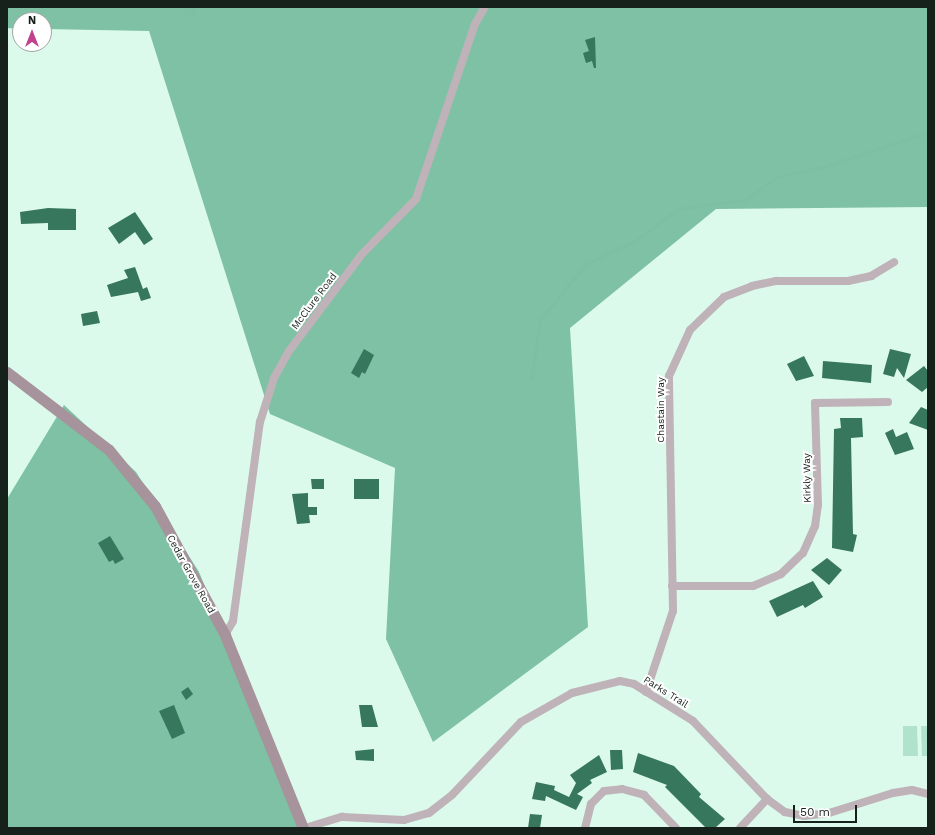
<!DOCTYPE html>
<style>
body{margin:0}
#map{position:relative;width:935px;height:835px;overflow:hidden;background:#dbfaeb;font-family:"Work Sans",sans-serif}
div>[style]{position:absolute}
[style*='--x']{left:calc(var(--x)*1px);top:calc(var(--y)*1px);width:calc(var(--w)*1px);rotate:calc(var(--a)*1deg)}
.green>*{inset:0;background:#b1e3cc}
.forest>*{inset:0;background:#7fc1a4}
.water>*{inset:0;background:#7dbfa2}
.round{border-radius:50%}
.stream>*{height:2.5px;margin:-1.25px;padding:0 1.25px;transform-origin:1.25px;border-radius:1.25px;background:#7dbfa2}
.building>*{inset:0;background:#36775d}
.street>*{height:8px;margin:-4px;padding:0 4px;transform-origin:4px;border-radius:4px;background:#bfb2b8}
.secondary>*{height:11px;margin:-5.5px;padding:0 5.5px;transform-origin:5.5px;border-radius:5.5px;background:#a6939c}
span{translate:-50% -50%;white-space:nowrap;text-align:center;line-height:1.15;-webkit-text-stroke:4px #fff;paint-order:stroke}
.street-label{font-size:10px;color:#16211c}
.frame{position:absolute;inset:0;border:8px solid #16211c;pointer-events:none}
.north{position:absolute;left:12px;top:12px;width:40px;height:40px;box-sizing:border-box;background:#fff;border:1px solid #a2a6a4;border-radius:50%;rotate:0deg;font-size:11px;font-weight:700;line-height:16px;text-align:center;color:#16211c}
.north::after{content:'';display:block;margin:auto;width:14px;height:18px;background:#c0418e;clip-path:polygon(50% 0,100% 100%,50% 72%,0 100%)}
.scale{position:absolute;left:793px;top:805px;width:64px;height:18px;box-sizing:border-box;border:2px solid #16211c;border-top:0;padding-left:5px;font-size:12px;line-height:14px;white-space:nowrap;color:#16211c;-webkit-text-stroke:3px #fff;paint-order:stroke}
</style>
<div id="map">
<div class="green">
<div style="clip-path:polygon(903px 726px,917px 726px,918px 756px,903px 756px)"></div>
<div style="clip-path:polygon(921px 726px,928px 726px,928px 756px,922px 756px)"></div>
</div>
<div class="forest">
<div style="clip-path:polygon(7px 7px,928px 7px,928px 207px,716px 209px,570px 328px,588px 627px,433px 742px,386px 639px,395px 468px,270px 414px,149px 31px,44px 29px,44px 20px,20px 20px,20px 29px,7px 28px)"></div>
<div style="clip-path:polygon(64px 405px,136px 472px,199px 572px,304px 828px,7px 828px,7px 499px)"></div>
</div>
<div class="water">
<div class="round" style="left:184px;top:5px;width:12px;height:12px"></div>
</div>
<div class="stream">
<div style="--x:531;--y:379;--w:60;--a:-81.3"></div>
<div style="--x:540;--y:320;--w:72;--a:-50.6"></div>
<div style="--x:586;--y:264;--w:54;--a:-25.1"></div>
<div style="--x:635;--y:241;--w:54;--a:-36.7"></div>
<div style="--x:678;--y:209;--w:68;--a:-7.7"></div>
<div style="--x:745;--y:200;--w:39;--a:-36"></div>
<div style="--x:777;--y:177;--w:51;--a:-12.4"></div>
<div style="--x:827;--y:166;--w:107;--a:-18.6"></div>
</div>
<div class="building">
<div style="clip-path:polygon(595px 37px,596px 68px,594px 68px,592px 61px,586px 63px,583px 53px,589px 51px,585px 40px)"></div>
<div style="clip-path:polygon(48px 208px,76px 209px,76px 230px,48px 230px,48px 223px,21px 224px,20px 212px)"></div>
<div style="clip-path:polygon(135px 212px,153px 239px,144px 245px,135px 232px,119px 244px,108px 228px)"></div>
<div style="clip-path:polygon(135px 267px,143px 289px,147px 287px,151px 298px,141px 301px,138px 292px,111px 297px,107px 285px,128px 278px,124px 270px)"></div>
<div style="clip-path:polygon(97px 311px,100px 323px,83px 326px,81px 314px)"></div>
<div style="clip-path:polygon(364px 349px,374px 355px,365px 374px,362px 372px,359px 378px,351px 373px)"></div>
<div style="clip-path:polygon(890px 349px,911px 354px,904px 378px,897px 368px,894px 377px,883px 374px)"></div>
<div style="clip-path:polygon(804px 356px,814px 376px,796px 381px,787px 364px)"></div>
<div style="clip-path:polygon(823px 361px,872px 365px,871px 383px,822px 378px)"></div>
<div style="clip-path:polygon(924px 366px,928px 371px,928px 387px,922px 392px,906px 380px)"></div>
<div style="clip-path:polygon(921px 407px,928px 410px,928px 430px,909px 423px)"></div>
<div style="clip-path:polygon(840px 418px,862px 418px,863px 437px,851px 438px,853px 534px,857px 535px,853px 552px,832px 548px,834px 429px,841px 428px)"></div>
<div style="clip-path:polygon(893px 429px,896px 437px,907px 432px,914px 449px,895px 455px,885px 433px)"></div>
<div style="clip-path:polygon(311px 479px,324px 479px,324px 489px,312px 489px)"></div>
<div style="clip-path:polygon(354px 479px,379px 479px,379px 499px,354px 499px)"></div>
<div style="clip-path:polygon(308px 493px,308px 507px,317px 507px,317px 515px,309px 515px,310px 523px,297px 524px,292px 494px)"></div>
<div style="clip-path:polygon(110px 536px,124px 559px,115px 564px,113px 560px,109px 562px,98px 543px)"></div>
<div style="clip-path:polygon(827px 558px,842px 570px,829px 585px,811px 570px)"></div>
<div style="clip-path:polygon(813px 581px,823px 597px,805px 608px,803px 605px,777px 617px,769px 601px)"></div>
<div style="clip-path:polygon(188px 687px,193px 694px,186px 700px,181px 692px)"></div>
<div style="clip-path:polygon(174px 705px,185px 733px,172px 739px,159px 711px)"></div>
<div style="clip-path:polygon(359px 705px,372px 705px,378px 727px,362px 727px)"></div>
<div style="clip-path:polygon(374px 749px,374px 761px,356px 760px,355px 751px)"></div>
<div style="clip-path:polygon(610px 750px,622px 750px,623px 769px,611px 770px)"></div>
<div style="clip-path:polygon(638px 753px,674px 766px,701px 794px,699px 797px,725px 819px,715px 828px,706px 828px,665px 787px,667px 785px,633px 772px)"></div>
<div style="clip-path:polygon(599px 755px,607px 772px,590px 780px,592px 783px,577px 794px,583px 797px,576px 810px,546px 796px,545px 801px,532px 799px,536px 782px,555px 786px,554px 790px,569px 797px,576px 783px,570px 775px)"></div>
<div style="clip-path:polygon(530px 814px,542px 815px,540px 828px,528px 828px)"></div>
</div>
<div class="street">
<div style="--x:672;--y:586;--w:81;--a:0"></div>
<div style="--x:753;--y:586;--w:30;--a:-23"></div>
<div style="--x:781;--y:574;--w:30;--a:-44"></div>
<div style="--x:803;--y:553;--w:30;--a:-66"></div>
<div style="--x:815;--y:526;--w:21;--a:-82"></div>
<div style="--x:818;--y:505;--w:102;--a:-91.7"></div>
<div style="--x:815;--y:403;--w:73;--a:-0.8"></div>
<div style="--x:225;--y:635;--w:16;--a:-60"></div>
<div style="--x:233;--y:621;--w:201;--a:-82.3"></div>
<div style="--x:260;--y:422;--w:46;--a:-72.3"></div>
<div style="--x:274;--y:378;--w:31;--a:-61"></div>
<div style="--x:289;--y:351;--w:121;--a:-53"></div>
<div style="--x:362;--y:254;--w:77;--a:-45.5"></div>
<div style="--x:416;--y:199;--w:185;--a:-71.4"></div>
<div style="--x:475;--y:24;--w:20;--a:-60"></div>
<div style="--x:646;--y:692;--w:85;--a:-71.6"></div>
<div style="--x:673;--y:611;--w:235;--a:-91"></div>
<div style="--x:669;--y:376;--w:51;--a:-65.5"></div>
<div style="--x:690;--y:330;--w:47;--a:-44.1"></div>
<div style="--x:724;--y:297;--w:30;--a:-21"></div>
<div style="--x:752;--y:286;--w:25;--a:-12"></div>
<div style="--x:776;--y:281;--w:72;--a:0"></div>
<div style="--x:848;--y:281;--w:24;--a:-12"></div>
<div style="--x:871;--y:276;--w:27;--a:-31"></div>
<div style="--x:305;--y:828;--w:39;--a:-17"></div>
<div style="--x:342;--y:817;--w:62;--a:2.8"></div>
<div style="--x:404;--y:820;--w:26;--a:-16"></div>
<div style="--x:429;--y:813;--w:29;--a:-38"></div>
<div style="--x:452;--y:795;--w:100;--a:-46.6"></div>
<div style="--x:521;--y:722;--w:59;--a:-29.6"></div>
<div style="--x:572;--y:693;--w:49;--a:-14"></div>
<div style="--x:620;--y:681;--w:14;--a:12"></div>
<div style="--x:634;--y:684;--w:70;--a:32.1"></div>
<div style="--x:693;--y:721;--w:108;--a:46.5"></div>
<div style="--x:767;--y:799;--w:22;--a:36"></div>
<div style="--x:785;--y:812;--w:19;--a:12"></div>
<div style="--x:804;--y:816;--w:25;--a:-7"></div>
<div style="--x:829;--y:813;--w:67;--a:-17.4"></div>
<div style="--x:893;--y:793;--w:19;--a:-9"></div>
<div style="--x:912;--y:790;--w:16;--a:14"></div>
<div style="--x:585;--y:828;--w:25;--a:-76"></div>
<div style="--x:591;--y:804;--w:18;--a:-45"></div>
<div style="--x:604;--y:791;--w:18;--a:-6"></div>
<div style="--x:622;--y:789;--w:23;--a:15"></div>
<div style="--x:644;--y:795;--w:46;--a:45.9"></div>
<div style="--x:740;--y:828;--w:40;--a:-47"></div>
</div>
<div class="secondary">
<div style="--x:7;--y:372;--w:128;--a:37.4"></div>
<div style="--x:109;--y:450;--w:72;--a:50.6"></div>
<div style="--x:155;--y:506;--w:147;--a:61.5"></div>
<div style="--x:225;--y:635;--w:208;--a:68"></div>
</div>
<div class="street-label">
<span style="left:314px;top:301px;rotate:-53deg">McClure Road</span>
<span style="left:661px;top:410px;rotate:-90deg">Chastain Way</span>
<span style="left:807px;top:478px;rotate:-91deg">Kirkly Way</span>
<span style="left:191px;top:574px;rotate:61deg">Cedar Grove Road</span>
<span style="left:666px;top:692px;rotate:32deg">Parks Trail</span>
</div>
<div class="frame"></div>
<div class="north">N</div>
<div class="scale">50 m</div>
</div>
